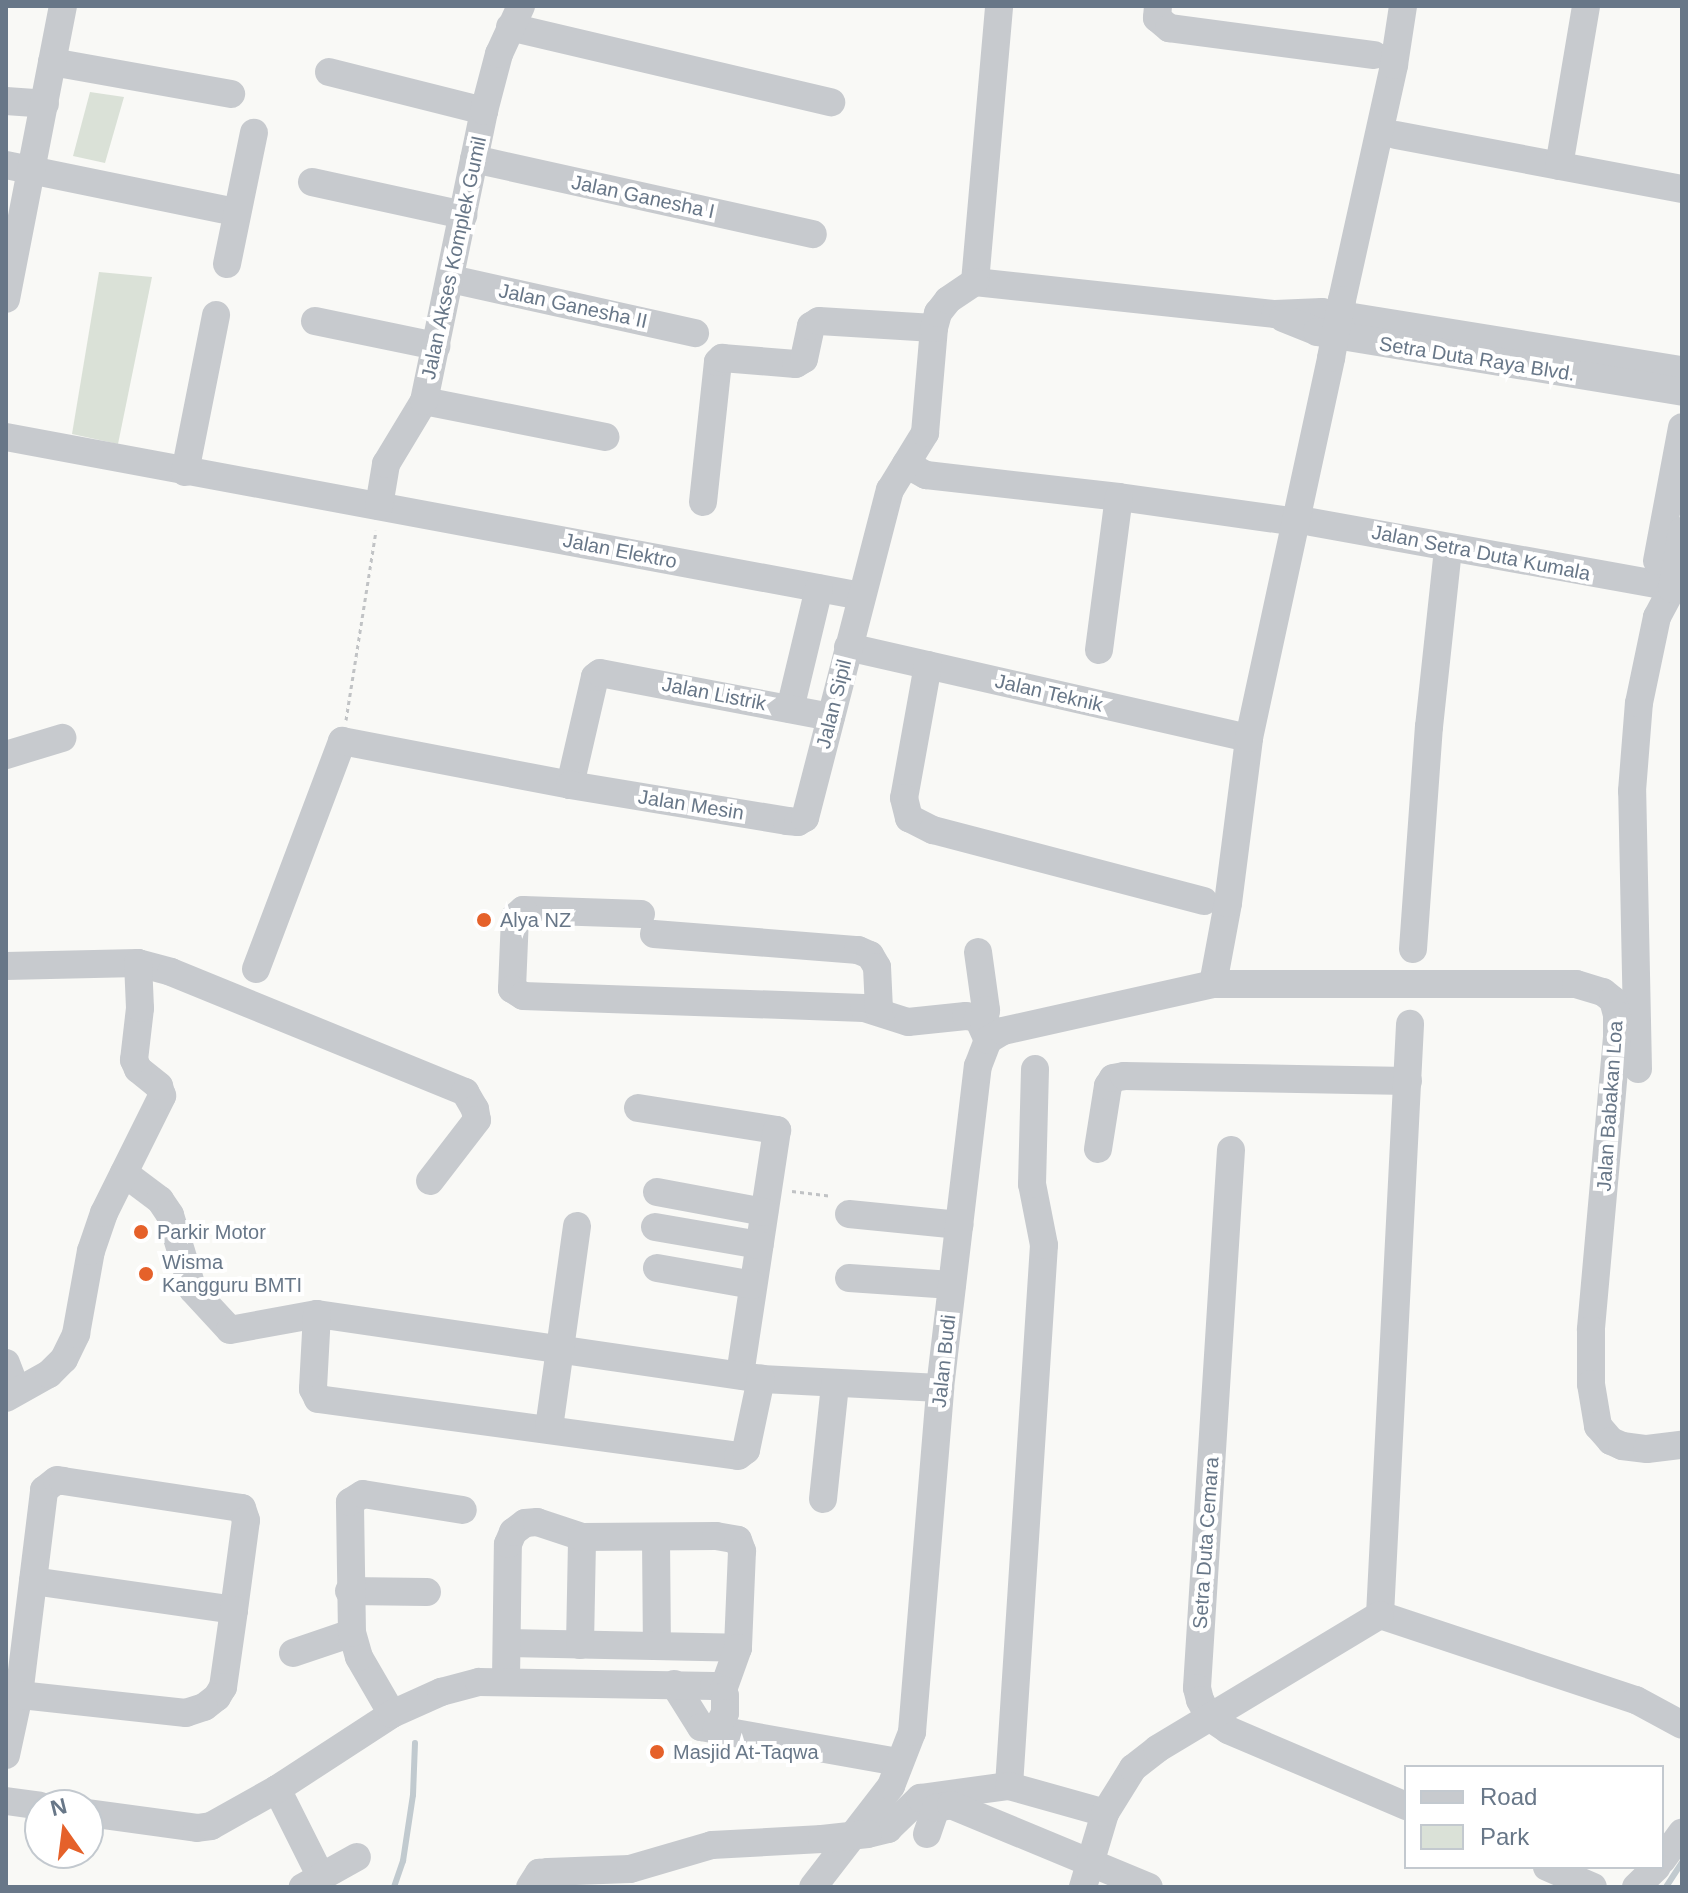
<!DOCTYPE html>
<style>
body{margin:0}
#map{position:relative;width:1688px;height:1893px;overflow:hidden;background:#f9f9f6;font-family:Helvetica,sans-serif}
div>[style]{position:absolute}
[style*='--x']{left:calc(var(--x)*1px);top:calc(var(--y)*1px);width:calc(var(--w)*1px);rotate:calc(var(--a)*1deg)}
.green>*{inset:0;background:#dae1d7}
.stream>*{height:6px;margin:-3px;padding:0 3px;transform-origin:3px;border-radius:3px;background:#c1cacf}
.path>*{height:3px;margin-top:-1.5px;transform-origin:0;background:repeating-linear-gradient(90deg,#c1c3c5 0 4px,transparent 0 8px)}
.minor>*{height:28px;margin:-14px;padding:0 14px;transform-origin:14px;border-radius:14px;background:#c7cace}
.minor-bridge>*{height:28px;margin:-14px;padding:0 14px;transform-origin:14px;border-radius:14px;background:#c7cace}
.dots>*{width:22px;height:22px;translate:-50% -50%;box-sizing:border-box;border:4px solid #fff;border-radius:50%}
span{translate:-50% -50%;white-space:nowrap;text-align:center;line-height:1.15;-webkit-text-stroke:8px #fff;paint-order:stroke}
.street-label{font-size:20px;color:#687788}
.poi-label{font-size:20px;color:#687788}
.left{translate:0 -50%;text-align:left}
.frame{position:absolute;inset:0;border:8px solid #687788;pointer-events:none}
.legend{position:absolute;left:1404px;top:1765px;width:260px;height:104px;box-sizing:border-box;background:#fff;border:2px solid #c3c9cf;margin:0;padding:10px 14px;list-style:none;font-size:24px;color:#687788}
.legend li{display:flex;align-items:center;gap:16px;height:40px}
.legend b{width:40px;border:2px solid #c3c9cf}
.north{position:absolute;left:24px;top:1789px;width:80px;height:80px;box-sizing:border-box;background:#fff;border:2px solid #c3c9cf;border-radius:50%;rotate:346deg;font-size:22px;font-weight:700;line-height:32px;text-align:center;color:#687788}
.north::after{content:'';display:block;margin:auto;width:28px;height:36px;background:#e5612a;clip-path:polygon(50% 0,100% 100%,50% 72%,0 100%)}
</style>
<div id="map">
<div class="green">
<div style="clip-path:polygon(90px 92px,124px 97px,105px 163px,73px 156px)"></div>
<div style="clip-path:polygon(99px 272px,152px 277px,118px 444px,72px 434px)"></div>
</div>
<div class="stream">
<div style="--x:394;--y:1887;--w:28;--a:-71"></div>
<div style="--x:403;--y:1861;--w:67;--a:-81.4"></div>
<div style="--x:413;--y:1795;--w:52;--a:-87.8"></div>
<div style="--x:1666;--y:1887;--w:30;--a:-57"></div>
</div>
<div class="path">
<div style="--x:346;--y:720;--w:192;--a:-81"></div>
<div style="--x:792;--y:1191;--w:39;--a:7"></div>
</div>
<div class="minor">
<div style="--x:1158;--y:6;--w:12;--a:95"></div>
<div style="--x:1157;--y:18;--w:16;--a:40"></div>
<div style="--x:1169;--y:28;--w:207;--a:7.5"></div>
<div style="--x:510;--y:27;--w:330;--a:13.2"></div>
<div style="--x:52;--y:62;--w:182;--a:10.1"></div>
<div style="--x:329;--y:72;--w:160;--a:14.1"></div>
<div style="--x:6;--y:101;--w:39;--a:4"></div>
<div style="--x:1396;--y:135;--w:291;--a:10.7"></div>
<div style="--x:474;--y:159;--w:347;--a:12.5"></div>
<div style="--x:6;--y:165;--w:234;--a:11.6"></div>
<div style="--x:1559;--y:166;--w:162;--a:-80.4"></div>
<div style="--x:312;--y:182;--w:155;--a:12.3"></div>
<div style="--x:227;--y:264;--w:134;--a:-78.4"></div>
<div style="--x:451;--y:279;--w:250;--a:12.5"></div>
<div style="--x:975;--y:282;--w:302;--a:6.1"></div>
<div style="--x:1275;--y:314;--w:47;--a:-2.4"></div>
<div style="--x:1322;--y:312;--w:365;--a:9.2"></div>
<div style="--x:975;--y:282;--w:277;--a:-85"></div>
<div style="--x:6;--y:299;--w:298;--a:-79"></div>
<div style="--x:1342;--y:300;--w:241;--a:-77.5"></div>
<div style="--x:1394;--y:65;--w:60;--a:-81.3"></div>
<div style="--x:1283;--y:318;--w:37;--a:22"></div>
<div style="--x:1317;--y:332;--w:370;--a:9.3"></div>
<div style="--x:315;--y:321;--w:124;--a:11.7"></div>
<div style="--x:424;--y:401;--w:185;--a:11.2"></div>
<div style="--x:6;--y:437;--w:870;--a:10.53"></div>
<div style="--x:906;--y:464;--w:23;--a:29"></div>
<div style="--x:926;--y:475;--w:194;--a:6.5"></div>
<div style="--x:1119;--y:497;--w:165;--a:8"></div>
<div style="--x:185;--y:472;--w:160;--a:-78.8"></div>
<div style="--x:703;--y:502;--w:141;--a:-83.9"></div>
<div style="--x:718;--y:362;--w:6;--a:-45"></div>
<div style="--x:722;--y:358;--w:74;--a:4.6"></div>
<div style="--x:796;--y:364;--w:9;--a:-32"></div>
<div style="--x:804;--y:359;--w:34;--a:-78"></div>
<div style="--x:811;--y:326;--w:9;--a:-32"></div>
<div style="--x:819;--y:321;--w:115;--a:3.5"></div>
<div style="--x:379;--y:506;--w:43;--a:-80.5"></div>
<div style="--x:386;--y:464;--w:74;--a:-58.9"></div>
<div style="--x:424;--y:401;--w:296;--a:-78.3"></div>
<div style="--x:484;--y:111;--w:59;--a:-75.3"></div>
<div style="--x:499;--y:54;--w:53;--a:-65.4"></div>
<div style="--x:1311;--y:522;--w:377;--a:10.2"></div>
<div style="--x:1657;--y:561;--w:136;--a:-79.4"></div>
<div style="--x:848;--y:647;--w:411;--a:12.8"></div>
<div style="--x:1099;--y:650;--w:154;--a:-82.6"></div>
<div style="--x:928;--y:665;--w:135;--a:100.2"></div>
<div style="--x:904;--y:798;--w:21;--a:76"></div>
<div style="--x:909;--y:818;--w:27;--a:27"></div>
<div style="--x:933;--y:830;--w:280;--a:14.7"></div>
<div style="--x:790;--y:709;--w:124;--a:-76.5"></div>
<div style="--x:6;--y:755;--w:59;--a:-16.9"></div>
<div style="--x:570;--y:785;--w:111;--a:-77"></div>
<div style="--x:595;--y:677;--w:6;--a:-39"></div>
<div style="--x:600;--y:673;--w:235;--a:10.8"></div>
<div style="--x:641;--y:914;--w:118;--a:-178.1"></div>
<div style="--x:523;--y:910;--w:11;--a:139"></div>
<div style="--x:515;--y:917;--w:72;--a:92.4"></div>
<div style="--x:512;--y:989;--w:13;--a:32"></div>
<div style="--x:523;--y:996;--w:341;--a:2"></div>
<div style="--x:864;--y:1008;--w:46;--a:17.7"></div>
<div style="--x:908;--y:1022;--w:58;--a:-5.9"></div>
<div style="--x:966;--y:1016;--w:12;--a:9"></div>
<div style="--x:978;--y:1018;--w:24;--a:66"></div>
<div style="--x:654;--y:934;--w:205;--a:4.5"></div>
<div style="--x:858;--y:950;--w:13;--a:23"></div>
<div style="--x:870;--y:955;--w:14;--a:60"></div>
<div style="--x:877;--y:967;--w:43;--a:87.3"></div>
<div style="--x:1413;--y:949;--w:223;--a:-85.9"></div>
<div style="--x:1429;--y:727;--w:180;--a:-83.9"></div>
<div style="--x:978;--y:952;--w:59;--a:82.1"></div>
<div style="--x:986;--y:1010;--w:14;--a:98"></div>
<div style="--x:6;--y:966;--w:132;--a:-1.3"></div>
<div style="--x:138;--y:963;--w:34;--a:15"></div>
<div style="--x:171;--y:972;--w:318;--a:22.2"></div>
<div style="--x:465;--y:1092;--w:20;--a:60"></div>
<div style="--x:475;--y:1109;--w:11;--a:80"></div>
<div style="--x:477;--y:1120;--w:77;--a:127.6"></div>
<div style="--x:256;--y:969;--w:244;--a:-69.3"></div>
<div style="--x:342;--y:741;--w:232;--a:10.9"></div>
<div style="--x:570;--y:785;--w:220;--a:9.4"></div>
<div style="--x:787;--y:821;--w:11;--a:5"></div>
<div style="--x:798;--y:822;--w:8;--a:-30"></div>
<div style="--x:805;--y:818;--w:339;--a:-75.5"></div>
<div style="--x:890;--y:490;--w:67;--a:-58.4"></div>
<div style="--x:925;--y:433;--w:105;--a:-85.1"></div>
<div style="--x:934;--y:328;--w:16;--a:-75"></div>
<div style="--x:938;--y:313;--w:16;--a:-52"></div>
<div style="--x:948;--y:300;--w:32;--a:-34"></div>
<div style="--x:1213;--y:984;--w:82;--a:-79.5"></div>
<div style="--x:1228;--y:903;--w:166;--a:-82.7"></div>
<div style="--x:1249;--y:738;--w:389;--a:-77.8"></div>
<div style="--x:1638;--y:1069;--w:278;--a:-91.2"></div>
<div style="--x:1632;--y:791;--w:88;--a:-85.5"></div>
<div style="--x:1639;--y:703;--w:88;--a:-78.2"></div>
<div style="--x:1657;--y:617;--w:32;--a:-62"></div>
<div style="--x:1672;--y:589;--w:59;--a:-80.2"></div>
<div style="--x:638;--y:1108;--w:141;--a:9"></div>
<div style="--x:777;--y:1130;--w:248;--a:98.6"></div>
<div style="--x:1098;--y:1149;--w:64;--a:-81"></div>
<div style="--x:1108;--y:1086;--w:9;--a:-58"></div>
<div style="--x:1113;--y:1078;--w:11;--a:-10"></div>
<div style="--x:1124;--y:1076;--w:284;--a:1"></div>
<div style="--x:1231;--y:1150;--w:539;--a:93.62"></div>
<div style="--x:1197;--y:1688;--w:12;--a:76"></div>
<div style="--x:1200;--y:1700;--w:19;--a:62"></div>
<div style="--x:1209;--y:1717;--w:23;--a:34"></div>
<div style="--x:1228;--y:1730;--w:194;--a:23.1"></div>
<div style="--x:124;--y:1173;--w:45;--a:36.9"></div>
<div style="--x:160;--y:1200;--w:18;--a:56"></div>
<div style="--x:170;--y:1215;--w:78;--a:73"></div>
<div style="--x:193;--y:1290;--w:54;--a:47.2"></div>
<div style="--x:230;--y:1330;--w:88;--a:-10.4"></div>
<div style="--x:317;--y:1314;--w:449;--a:8.3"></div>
<div style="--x:761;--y:1379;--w:179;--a:2.9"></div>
<div style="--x:657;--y:1192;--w:109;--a:10.6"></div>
<div style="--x:849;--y:1214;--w:111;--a:5.7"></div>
<div style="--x:655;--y:1227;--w:106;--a:9.8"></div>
<div style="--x:657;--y:1268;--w:97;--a:10"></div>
<div style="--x:849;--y:1278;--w:103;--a:3.9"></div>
<div style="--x:317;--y:1314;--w:75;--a:93.1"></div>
<div style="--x:313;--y:1389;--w:11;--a:63"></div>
<div style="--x:318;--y:1399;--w:424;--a:7.7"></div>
<div style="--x:738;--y:1456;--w:10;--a:-37"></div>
<div style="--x:746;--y:1450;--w:73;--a:-78.1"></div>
<div style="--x:6;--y:1363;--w:30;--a:69"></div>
<div style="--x:6;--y:1398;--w:49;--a:-29.2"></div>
<div style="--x:49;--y:1374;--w:21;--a:-45"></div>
<div style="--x:64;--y:1359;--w:28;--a:-64"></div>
<div style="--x:76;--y:1334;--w:84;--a:-79.8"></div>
<div style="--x:91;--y:1251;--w:40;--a:-71.1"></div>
<div style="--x:104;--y:1213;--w:131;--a:-63.6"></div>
<div style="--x:162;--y:1096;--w:10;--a:-107"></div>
<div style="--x:159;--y:1086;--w:27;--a:-141"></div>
<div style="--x:138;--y:1069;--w:10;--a:-114"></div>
<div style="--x:134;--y:1060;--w:52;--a:-83.4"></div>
<div style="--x:140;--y:1008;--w:45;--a:-92.5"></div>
<div style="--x:549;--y:1428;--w:204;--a:-82.1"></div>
<div style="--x:823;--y:1499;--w:116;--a:-84"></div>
<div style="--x:656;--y:1539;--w:107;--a:89.5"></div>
<div style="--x:33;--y:1581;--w:203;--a:8.2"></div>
<div style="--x:349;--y:1591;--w:78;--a:0.7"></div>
<div style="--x:1380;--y:1615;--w:592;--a:-87.09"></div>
<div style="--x:1380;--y:1615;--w:270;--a:18.4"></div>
<div style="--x:1636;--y:1700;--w:52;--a:28.5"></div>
<div style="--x:507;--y:1643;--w:231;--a:1.2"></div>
<div style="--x:580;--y:1645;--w:108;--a:-88.9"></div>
<div style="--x:293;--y:1653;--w:62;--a:-18.7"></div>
<div style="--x:506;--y:1680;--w:136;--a:-89.2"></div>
<div style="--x:508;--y:1544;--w:13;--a:-67"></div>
<div style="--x:513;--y:1532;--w:15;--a:-37"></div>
<div style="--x:525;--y:1523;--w:12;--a:-5"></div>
<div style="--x:537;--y:1522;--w:47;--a:18.4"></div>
<div style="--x:582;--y:1537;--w:134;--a:-0.4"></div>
<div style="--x:716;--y:1536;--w:22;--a:10"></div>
<div style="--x:738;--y:1540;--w:12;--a:70"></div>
<div style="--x:742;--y:1551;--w:97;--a:92.4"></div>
<div style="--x:738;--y:1648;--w:45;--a:109.7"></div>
<div style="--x:674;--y:1684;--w:51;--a:57.9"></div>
<div style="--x:701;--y:1727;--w:200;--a:10.1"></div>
<div style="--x:392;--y:1714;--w:66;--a:-120.1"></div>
<div style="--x:359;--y:1657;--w:25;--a:-106"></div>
<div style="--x:352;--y:1633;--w:131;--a:-90.9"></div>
<div style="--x:350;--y:1502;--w:15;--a:-32"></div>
<div style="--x:363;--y:1494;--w:101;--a:9.1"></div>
<div style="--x:6;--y:1755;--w:61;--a:-77.8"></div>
<div style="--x:19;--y:1695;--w:207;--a:-83"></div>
<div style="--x:44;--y:1490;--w:16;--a:-38"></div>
<div style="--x:57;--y:1480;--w:6;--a:9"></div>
<div style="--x:63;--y:1481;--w:181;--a:8.6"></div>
<div style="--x:242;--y:1508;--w:13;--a:72"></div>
<div style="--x:246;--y:1520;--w:91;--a:97.6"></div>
<div style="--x:234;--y:1610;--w:78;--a:98.1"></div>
<div style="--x:223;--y:1687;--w:12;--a:121"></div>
<div style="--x:217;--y:1697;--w:16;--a:142"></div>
<div style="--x:204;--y:1707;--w:19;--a:162"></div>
<div style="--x:186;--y:1713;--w:168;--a:-173.8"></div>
<div style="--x:1009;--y:1786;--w:542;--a:-86.3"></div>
<div style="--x:1044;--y:1245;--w:62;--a:-101.1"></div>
<div style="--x:1032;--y:1184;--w:115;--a:-88.5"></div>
<div style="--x:277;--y:1789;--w:98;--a:63.4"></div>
<div style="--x:321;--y:1877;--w:21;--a:151"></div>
<div style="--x:6;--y:1801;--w:34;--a:8"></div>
<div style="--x:88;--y:1813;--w:110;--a:7.8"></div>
<div style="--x:197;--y:1828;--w:14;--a:-8"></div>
<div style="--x:211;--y:1826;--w:76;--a:-29.3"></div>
<div style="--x:277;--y:1789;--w:137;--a:-33.1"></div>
<div style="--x:392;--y:1714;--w:54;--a:-24.2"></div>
<div style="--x:441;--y:1692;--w:39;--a:-15"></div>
<div style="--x:479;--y:1682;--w:235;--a:1"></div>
<div style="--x:714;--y:1686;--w:10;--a:24"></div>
<div style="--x:723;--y:1690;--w:6;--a:72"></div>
<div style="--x:725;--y:1696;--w:17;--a:90"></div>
<div style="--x:725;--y:1713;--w:19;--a:118"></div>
<div style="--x:868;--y:1834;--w:21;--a:-14"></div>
<div style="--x:888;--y:1829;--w:45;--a:-44.1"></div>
<div style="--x:920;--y:1798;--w:90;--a:-7.7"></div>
<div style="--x:1009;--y:1786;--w:100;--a:15.7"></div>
<div style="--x:927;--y:1834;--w:28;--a:-71"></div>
<div style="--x:936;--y:1808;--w:15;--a:-11"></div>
<div style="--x:951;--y:1805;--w:214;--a:22.5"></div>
<div style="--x:1662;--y:1860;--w:34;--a:-54"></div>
<div style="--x:1547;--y:1867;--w:50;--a:23.5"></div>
<div style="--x:321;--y:1877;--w:41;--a:-29.1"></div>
<div style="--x:530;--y:1887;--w:17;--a:-57"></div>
<div style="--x:539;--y:1873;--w:9;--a:-6"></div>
<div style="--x:548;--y:1872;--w:82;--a:-2.1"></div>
<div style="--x:630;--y:1869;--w:85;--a:-16.3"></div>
<div style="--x:712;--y:1845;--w:110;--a:-3.1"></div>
<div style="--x:813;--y:1887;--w:128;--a:-52.3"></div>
<div style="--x:891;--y:1786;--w:58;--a:-68.7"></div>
<div style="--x:912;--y:1732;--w:345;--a:-85.3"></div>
<div style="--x:940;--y:1388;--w:324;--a:-83.3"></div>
<div style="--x:978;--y:1066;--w:28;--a:-69"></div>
<div style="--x:988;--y:1040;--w:17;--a:-31"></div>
<div style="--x:1003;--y:1031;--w:215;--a:-12.6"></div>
<div style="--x:1213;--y:984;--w:363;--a:0"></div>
<div style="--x:1576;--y:984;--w:28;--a:17"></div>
<div style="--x:1603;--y:992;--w:13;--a:39"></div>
<div style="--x:1613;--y:1000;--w:16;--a:75"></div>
<div style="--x:1617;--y:1015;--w:22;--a:90"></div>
<div style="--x:1617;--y:1037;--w:294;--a:95.1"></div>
<div style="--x:1591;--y:1330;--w:54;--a:90"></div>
<div style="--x:1591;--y:1384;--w:43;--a:80.5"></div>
<div style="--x:1598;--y:1426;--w:20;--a:49"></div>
<div style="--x:1611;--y:1441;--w:12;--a:24"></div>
<div style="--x:1622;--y:1446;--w:25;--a:7"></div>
<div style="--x:1647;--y:1449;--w:35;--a:-7"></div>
<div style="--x:1083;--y:1887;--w:77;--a:-73.4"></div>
<div style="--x:1105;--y:1813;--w:53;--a:-58.1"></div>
<div style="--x:1133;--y:1768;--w:31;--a:-38"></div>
<div style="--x:1157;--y:1749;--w:260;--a:-31"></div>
<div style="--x:1636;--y:1887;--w:29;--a:-44"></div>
</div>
<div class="minor-bridge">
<div style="--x:1331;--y:358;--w:59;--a:-79.3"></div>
<div style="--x:822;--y:1839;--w:46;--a:-6.2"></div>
</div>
<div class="dots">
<div style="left:484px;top:920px;background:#e5612a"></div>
<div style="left:141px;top:1232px;background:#e5612a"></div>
<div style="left:146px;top:1274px;background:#e5612a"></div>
<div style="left:657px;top:1752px;background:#e5612a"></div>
</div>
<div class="street-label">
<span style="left:643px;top:197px;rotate:12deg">Jalan Ganesha I</span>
<span style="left:454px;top:258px;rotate:-78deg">Jalan Akses Komplek Gumil</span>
<span style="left:573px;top:306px;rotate:12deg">Jalan Ganesha II</span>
<span style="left:1477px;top:359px;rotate:9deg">Setra Duta Raya Blvd.</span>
<span style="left:620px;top:551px;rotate:11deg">Jalan Elektro</span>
<span style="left:1481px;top:553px;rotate:11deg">Jalan Setra Duta Kumala</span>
<span style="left:1049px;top:693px;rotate:13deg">Jalan Teknik</span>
<span style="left:714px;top:694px;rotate:11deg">Jalan Listrik</span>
<span style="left:834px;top:704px;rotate:-76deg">Jalan Sipil</span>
<span style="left:691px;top:805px;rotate:9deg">Jalan Mesin</span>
<span style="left:1610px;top:1106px;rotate:-86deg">Jalan Babakan Loa</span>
<span style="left:944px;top:1361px;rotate:-84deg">Jalan Budi</span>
<span style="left:1206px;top:1543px;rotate:-86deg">Setra Duta Cemara</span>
</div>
<div class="poi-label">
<span class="left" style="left:500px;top:920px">Alya NZ</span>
<span class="left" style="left:157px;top:1232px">Parkir Motor</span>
<span class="left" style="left:162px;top:1274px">Wisma<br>Kangguru BMTI</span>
<span class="left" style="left:673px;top:1752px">Masjid At-Taqwa</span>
</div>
<div class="frame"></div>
<ul class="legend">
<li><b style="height:10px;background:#c7cace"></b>Road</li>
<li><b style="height:22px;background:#dae1d7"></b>Park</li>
</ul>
<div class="north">N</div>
</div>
